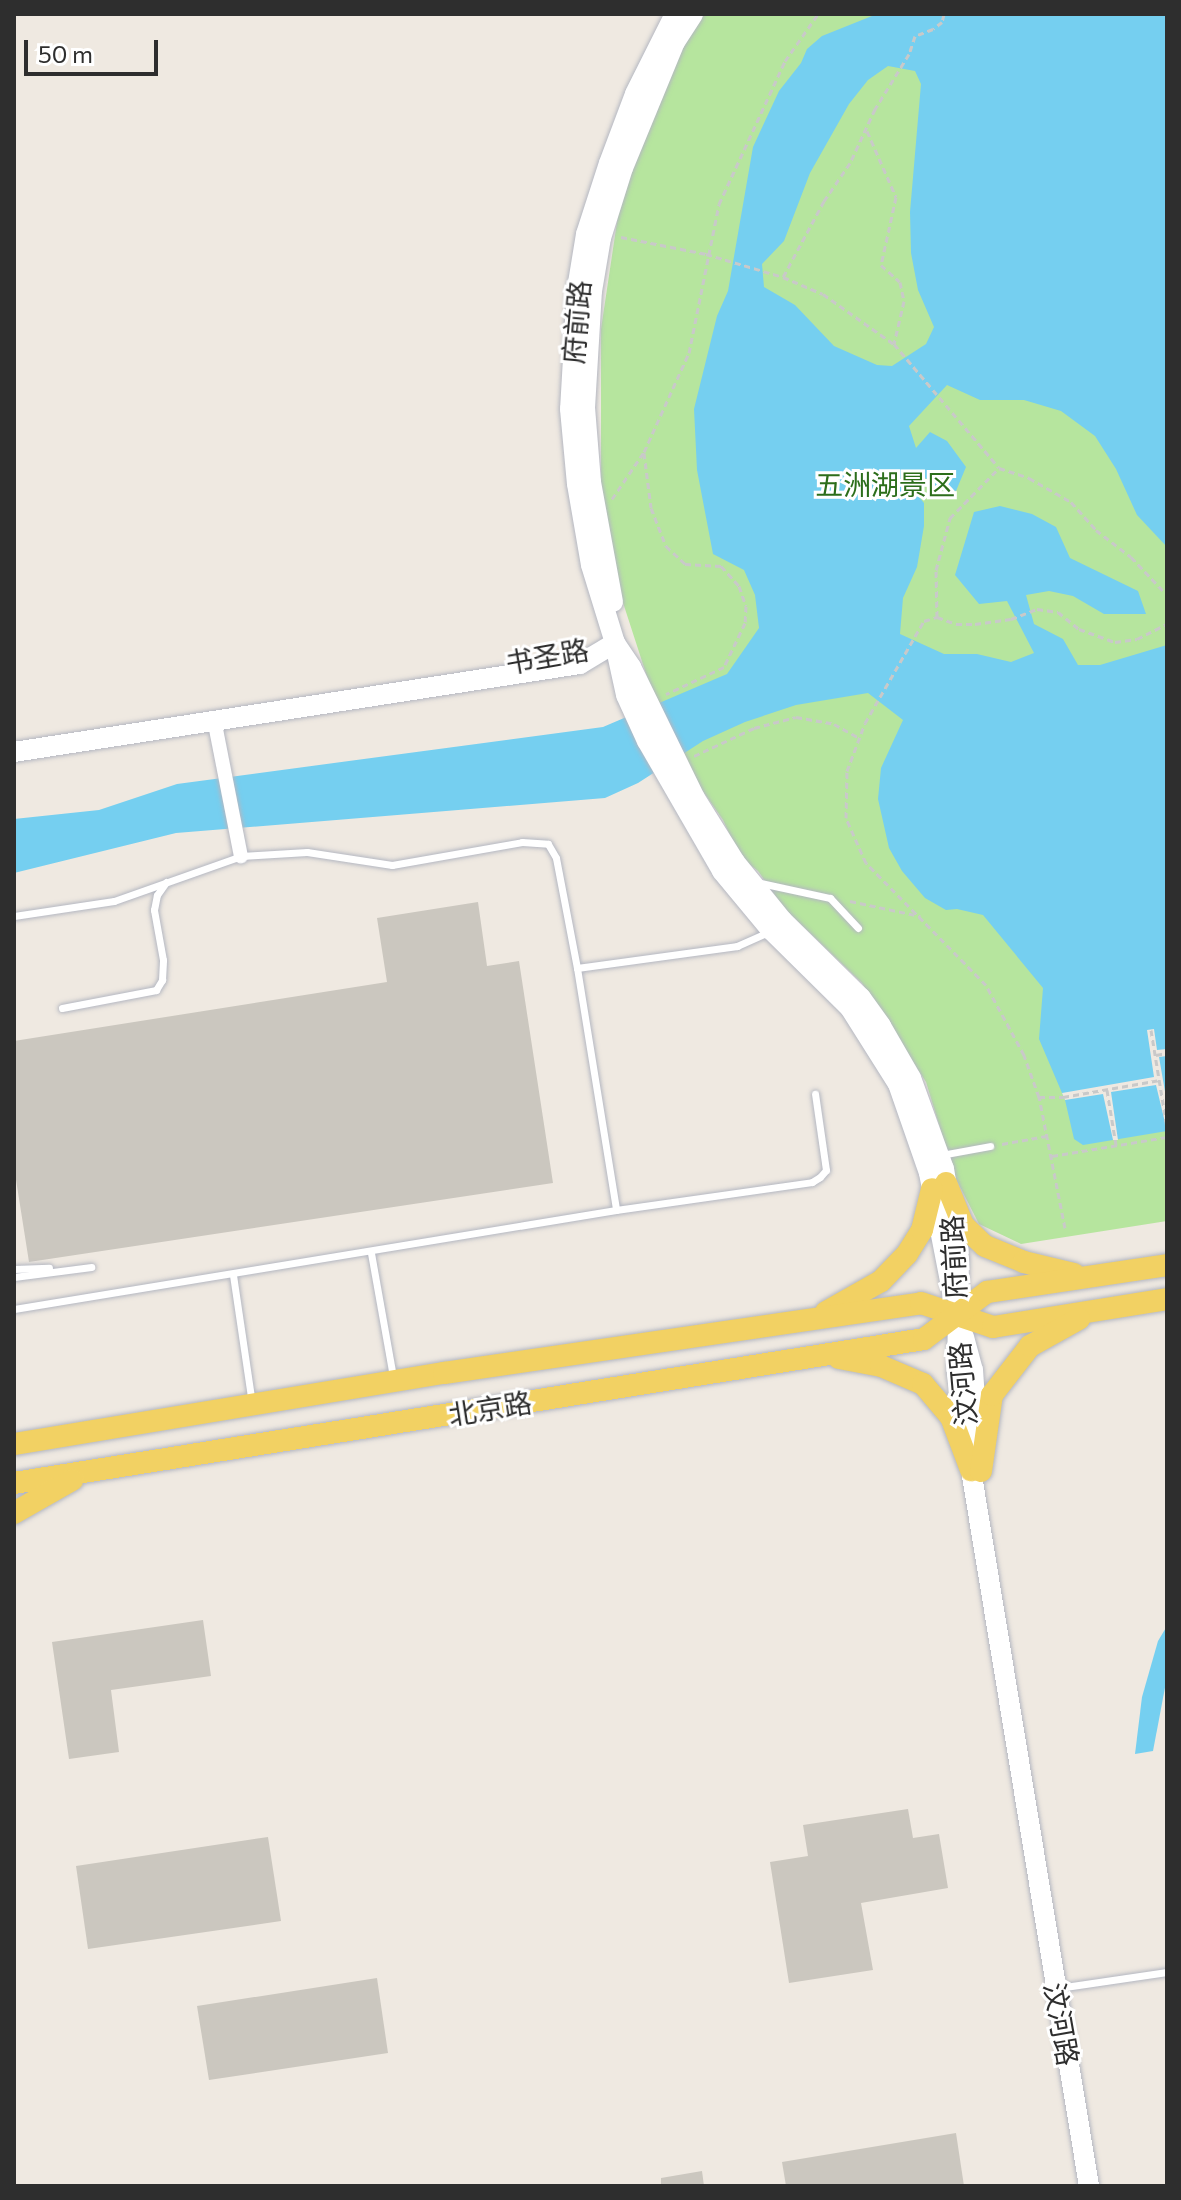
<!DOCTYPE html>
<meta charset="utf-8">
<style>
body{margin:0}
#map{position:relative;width:1181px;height:2200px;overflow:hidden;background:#efe9e1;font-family:Commissioner,"Noto Sans SC",sans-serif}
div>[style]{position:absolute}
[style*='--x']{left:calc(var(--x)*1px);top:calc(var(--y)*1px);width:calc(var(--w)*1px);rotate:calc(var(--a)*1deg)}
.green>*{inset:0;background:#b6e59e}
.water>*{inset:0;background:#75cff0}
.pier>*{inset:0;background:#efe9e1}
.building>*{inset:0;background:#cbc7bf}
.path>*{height:3px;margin-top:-1.5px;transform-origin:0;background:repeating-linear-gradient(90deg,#c9c9c9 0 6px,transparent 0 10px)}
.roads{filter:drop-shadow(0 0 2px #b4b7c1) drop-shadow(0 0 2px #b4b7c1)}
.lane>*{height:7px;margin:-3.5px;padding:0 3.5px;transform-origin:3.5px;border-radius:3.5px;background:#fff}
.street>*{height:14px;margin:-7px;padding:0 7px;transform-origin:7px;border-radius:7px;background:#fff}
.secondary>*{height:20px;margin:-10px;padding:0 10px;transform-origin:10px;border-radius:10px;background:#fff}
.primary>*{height:22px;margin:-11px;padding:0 11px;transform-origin:11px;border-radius:11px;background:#f2d163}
span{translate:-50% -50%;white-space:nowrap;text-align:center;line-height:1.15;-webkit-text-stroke:6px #fff;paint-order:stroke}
.street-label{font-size:28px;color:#2e2e2e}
.park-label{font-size:28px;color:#2c6e1b}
.frame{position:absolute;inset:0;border:16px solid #2e2e2e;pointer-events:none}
.scale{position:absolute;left:24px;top:40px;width:134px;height:36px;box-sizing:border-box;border:4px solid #2e2e2e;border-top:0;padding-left:10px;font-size:24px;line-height:28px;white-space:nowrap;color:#2e2e2e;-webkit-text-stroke:6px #fff;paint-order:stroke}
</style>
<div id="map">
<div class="green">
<div style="clip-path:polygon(705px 14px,1167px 14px,1167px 1221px,1021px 1244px,979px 1224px,955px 1177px,926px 1082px,862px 983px,784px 908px,758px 871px,740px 857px,723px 820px,698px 784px,651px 689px,615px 578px,601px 498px,601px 329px,620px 202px,679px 51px)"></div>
</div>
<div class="water">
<div style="clip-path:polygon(evenodd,877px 14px,1167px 14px,1167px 547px,1137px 515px,1116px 469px,1095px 436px,1061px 411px,1024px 400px,980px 400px,947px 385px,909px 426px,916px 448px,930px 432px,947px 441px,966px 467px,956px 491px,936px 488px,920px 473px,906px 482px,924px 503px,924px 526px,917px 567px,903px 598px,900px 634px,944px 654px,977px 654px,1011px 662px,1034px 653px,1007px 601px,979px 604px,955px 575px,974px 512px,1000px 506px,1032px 514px,1056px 527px,1070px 558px,1138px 591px,1146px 614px,1104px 614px,1073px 596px,1049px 591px,1026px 595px,1034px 624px,1063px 639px,1078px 665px,1100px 665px,1167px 645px,1167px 1131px,1083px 1145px,1074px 1139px,1065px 1100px,1039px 1039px,1043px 988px,983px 915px,957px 909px,946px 910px,925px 898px,902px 871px,889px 848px,878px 799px,881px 768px,903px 720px,868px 693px,796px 705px,745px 722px,703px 741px,638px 783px,605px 798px,176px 833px,14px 873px,14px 819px,99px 810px,177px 784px,603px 727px,727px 674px,759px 628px,755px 595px,744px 570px,713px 554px,697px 470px,694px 409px,717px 316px,728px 291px,753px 147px,779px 91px,801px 63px,807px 49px,822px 36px,877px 14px,888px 66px,915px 71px,921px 84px,910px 212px,911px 253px,918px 290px,934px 327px,926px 344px,892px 366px,877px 365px,834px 346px,795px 305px,764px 287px,762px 264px,784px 241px,810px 173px,849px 104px,868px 80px,888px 66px)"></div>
<div style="clip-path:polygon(1167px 1626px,1167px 1677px,1153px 1751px,1135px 1754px,1142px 1697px,1158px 1641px)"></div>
</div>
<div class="pier">
<div style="clip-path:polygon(1154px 1029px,1157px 1050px,1167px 1049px,1167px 1056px,1159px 1057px,1167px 1103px,1167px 1131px,1156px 1085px,1111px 1092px,1118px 1140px,1113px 1140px,1103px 1094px,1065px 1100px,1062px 1093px,1154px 1077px,1147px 1030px)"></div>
</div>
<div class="building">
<div style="clip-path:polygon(478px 902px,487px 966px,519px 961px,553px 1183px,29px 1262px,14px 1167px,14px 1041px,387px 982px,377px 918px)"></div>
<div style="clip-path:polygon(203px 1620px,211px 1676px,111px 1690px,119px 1752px,69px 1759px,52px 1642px)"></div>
<div style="clip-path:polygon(908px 1809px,913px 1838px,939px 1834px,948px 1888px,861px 1903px,873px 1970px,789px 1983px,770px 1862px,808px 1856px,803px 1825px)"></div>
<div style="clip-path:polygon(268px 1837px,281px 1921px,88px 1949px,76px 1866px)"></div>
<div style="clip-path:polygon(377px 1978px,388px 2053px,209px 2080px,197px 2006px)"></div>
<div style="clip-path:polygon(956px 2133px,964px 2186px,786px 2186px,782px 2162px)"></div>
<div style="clip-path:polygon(702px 2171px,704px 2186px,661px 2186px,661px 2178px)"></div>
</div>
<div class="path">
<div style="--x:944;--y:14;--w:8;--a:104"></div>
<div style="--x:942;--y:22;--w:11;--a:142"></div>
<div style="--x:933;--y:29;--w:19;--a:159"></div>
<div style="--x:915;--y:36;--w:19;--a:108"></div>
<div style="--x:909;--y:54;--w:65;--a:121.7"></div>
<div style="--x:875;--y:109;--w:60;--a:114.8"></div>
<div style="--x:850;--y:163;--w:46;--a:124.4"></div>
<div style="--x:824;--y:201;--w:86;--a:118.3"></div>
<div style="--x:783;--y:277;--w:43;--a:23"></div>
<div style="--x:823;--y:294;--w:87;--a:35.2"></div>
<div style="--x:894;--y:344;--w:162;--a:49.7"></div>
<div style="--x:999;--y:468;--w:32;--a:18"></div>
<div style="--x:1029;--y:478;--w:48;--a:29.7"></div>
<div style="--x:1071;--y:502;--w:38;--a:48"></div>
<div style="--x:1096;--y:530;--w:44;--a:37.6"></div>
<div style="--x:1131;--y:557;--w:52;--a:46.5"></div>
<div style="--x:867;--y:131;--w:72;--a:66.3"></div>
<div style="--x:896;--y:197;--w:70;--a:102.4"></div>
<div style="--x:881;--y:265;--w:25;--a:42"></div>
<div style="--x:900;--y:282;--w:19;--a:78"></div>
<div style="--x:904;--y:301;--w:44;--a:103.1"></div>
<div style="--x:621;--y:237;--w:87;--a:11.3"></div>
<div style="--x:706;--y:254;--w:80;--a:16.6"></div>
<div style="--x:644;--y:453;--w:55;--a:82.7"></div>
<div style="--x:651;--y:508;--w:41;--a:68.5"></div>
<div style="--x:666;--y:546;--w:26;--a:43"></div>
<div style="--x:685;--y:564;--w:36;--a:3"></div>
<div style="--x:721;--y:566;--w:27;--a:48"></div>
<div style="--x:739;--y:586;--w:21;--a:71"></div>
<div style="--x:746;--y:606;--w:17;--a:93"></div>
<div style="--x:745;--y:623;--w:49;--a:115.5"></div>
<div style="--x:724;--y:667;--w:64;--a:155"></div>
<div style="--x:612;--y:499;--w:57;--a:-55.8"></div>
<div style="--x:644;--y:452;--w:109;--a:-65.6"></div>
<div style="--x:689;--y:353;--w:152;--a:-78.6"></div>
<div style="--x:719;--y:204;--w:157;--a:-65.2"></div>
<div style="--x:785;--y:61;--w:57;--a:-54.9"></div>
<div style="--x:937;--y:617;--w:47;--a:-91.2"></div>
<div style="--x:936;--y:570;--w:54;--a:-74.9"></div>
<div style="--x:950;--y:518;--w:70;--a:-45.6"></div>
<div style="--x:694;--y:756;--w:66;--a:-25"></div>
<div style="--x:754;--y:728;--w:43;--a:-14.7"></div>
<div style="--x:796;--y:717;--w:39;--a:10"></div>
<div style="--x:834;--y:724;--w:29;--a:29"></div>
<div style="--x:850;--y:901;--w:72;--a:12.1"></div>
<div style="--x:1151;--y:1030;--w:99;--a:80.7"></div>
<div style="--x:1156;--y:1055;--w:11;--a:-10"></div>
<div style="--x:1107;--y:1090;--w:56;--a:80.7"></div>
<div style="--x:1039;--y:1097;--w:24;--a:0"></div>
<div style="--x:1063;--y:1097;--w:97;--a:-10"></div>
<div style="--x:1002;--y:1144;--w:45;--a:-10.3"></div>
<div style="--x:1052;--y:1156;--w:117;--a:-9.4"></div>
<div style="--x:1065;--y:1228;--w:134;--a:-101.2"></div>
<div style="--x:1039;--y:1097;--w:45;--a:-109.7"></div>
<div style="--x:1024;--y:1055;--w:80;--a:-118.5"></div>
<div style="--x:986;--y:985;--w:171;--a:-134.5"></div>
<div style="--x:866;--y:863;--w:49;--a:-114"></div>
<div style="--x:846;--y:818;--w:47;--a:-88.8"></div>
<div style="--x:847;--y:771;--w:51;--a:-69.4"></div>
<div style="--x:865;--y:723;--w:118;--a:-60"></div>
<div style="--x:924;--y:621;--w:14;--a:-17"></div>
<div style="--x:937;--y:617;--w:20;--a:20"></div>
<div style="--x:956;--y:624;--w:19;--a:0"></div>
<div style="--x:975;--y:624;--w:36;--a:-8"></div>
<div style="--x:1011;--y:619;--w:28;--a:-21"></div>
<div style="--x:1037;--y:609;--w:21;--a:8"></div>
<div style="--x:1058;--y:612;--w:27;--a:39"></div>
<div style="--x:1079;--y:629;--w:38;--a:20"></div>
<div style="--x:1115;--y:642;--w:22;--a:-8"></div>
<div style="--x:1137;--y:639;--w:34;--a:-27"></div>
</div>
<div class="roads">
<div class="lane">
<div style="--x:756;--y:882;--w:76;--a:12.2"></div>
<div style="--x:830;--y:898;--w:41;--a:47"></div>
<div style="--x:14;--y:916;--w:101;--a:-8.5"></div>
<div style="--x:114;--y:901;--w:135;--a:-19.5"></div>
<div style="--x:241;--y:856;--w:66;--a:-3.5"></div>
<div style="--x:307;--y:852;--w:86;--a:8.7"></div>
<div style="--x:392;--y:865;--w:132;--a:-10"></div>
<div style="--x:522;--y:842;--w:26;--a:4"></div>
<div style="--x:548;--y:844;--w:16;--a:60"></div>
<div style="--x:556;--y:858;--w:112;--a:79.2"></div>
<div style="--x:577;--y:968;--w:245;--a:80.8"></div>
<div style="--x:616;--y:1210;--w:610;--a:170.66"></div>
<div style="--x:577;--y:968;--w:162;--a:-7.8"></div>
<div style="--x:737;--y:946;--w:36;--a:-24"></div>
<div style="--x:62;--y:1008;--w:96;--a:-10.8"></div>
<div style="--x:156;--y:990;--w:12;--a:-59"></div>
<div style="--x:162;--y:980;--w:20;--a:-87"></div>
<div style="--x:163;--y:960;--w:51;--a:-100.2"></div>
<div style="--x:154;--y:910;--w:15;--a:-79"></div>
<div style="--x:157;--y:895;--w:16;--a:-55"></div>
<div style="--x:941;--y:1155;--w:50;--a:-10.4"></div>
<div style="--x:616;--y:1210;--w:198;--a:-8.1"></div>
<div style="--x:812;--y:1182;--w:9;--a:-32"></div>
<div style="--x:820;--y:1177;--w:9;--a:-49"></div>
<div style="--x:826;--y:1170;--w:77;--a:-98.2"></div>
<div style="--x:371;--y:1253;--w:126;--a:79.9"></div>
<div style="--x:14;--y:1269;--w:35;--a:-2"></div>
<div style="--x:233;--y:1275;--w:129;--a:81.6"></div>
<div style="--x:14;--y:1277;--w:78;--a:-7.4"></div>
<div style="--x:1065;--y:1987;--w:103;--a:-8.4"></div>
</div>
<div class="street">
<div style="--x:214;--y:719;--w:140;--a:78.9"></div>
</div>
<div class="secondary">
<div style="--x:675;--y:14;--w:89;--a:116.6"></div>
<div style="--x:635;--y:94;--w:74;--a:110.6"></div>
<div style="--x:609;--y:163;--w:75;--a:107.9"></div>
<div style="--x:586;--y:234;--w:56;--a:99.3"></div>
<div style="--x:577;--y:289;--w:120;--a:93.3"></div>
<div style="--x:570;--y:409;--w:75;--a:84.7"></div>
<div style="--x:577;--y:484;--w:82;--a:80.2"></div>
<div style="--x:591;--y:565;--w:82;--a:72.9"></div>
<div style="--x:615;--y:643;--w:29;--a:56"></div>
<div style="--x:631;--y:667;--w:146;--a:64"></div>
<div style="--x:695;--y:798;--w:75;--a:58"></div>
<div style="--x:735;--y:862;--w:75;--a:51"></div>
<div style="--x:782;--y:920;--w:111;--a:44.6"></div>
<div style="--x:861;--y:998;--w:34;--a:54"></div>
<div style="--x:881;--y:1026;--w:60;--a:60"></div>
<div style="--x:911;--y:1078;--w:97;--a:70.1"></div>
<div style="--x:944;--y:1169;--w:91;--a:80.5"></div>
<div style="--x:959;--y:1259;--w:114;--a:91"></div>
<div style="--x:957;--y:1373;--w:98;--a:81.8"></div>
<div style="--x:971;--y:1470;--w:726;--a:80.64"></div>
<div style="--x:613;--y:602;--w:122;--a:-100.4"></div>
<div style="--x:591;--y:482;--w:74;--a:-94.6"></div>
<div style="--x:585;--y:408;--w:117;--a:-86.6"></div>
<div style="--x:592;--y:291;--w:54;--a:-80.4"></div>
<div style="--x:601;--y:238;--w:73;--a:-72.6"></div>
<div style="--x:623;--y:168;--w:136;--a:-67.6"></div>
<div style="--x:675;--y:42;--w:33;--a:-57"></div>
<div style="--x:616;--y:649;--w:47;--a:77.7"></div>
<div style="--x:626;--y:695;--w:51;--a:65.5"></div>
<div style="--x:647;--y:741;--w:150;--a:60"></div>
<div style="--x:722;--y:871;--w:77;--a:50.3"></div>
<div style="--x:771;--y:930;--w:111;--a:44.6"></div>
<div style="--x:850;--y:1008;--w:90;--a:57.7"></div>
<div style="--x:898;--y:1084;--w:94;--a:70.8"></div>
<div style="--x:929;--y:1173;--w:120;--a:79"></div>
<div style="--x:14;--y:752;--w:573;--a:-8.84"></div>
<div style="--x:580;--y:664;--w:41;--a:-31"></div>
<div style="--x:964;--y:1337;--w:34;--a:75"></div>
<div style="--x:973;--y:1370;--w:58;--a:86.1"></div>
</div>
<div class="primary">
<div style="--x:946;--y:1183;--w:45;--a:68"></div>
<div style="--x:963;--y:1225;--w:30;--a:44"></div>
<div style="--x:985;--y:1246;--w:42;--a:22.3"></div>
<div style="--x:1024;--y:1262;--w:51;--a:13.5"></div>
<div style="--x:826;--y:1312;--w:63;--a:-29.4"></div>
<div style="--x:881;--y:1281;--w:37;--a:-46"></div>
<div style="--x:907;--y:1254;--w:28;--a:-58"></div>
<div style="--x:922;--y:1230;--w:42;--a:-76.3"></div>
<div style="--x:839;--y:1358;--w:43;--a:10.8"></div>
<div style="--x:881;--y:1366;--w:46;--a:23.2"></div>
<div style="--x:923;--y:1384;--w:43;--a:49.7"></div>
<div style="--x:951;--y:1417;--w:57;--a:69.3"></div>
<div style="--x:14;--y:1444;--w:436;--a:-9.4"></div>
<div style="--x:444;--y:1373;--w:482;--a:-8.3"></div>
<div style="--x:921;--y:1303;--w:76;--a:18.4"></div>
<div style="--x:993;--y:1327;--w:176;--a:-9.1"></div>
<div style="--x:981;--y:1471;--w:77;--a:-81.8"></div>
<div style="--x:992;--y:1395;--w:62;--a:-52.2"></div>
<div style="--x:1030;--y:1346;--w:56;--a:-28.9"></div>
<div style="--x:14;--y:1483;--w:921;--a:-8.99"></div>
<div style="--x:924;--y:1339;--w:79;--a:-36.7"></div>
<div style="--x:987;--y:1292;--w:182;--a:-8.5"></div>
<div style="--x:14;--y:1513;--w:67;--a:-29.6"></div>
</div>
</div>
<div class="street-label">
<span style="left:576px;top:322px;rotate:-85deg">府前路</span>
<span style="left:547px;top:656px;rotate:-10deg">书圣路</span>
<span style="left:953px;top:1257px;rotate:-93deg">府前路</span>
<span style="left:962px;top:1384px;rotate:-95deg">汶河路</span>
<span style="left:490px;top:1408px;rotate:-9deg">北京路</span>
<span style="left:1062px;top:2024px;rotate:80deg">汶河路</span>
</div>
<div class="park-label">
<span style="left:885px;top:484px">五洲湖景区</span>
</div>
<div class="frame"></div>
<div class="scale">50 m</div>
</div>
